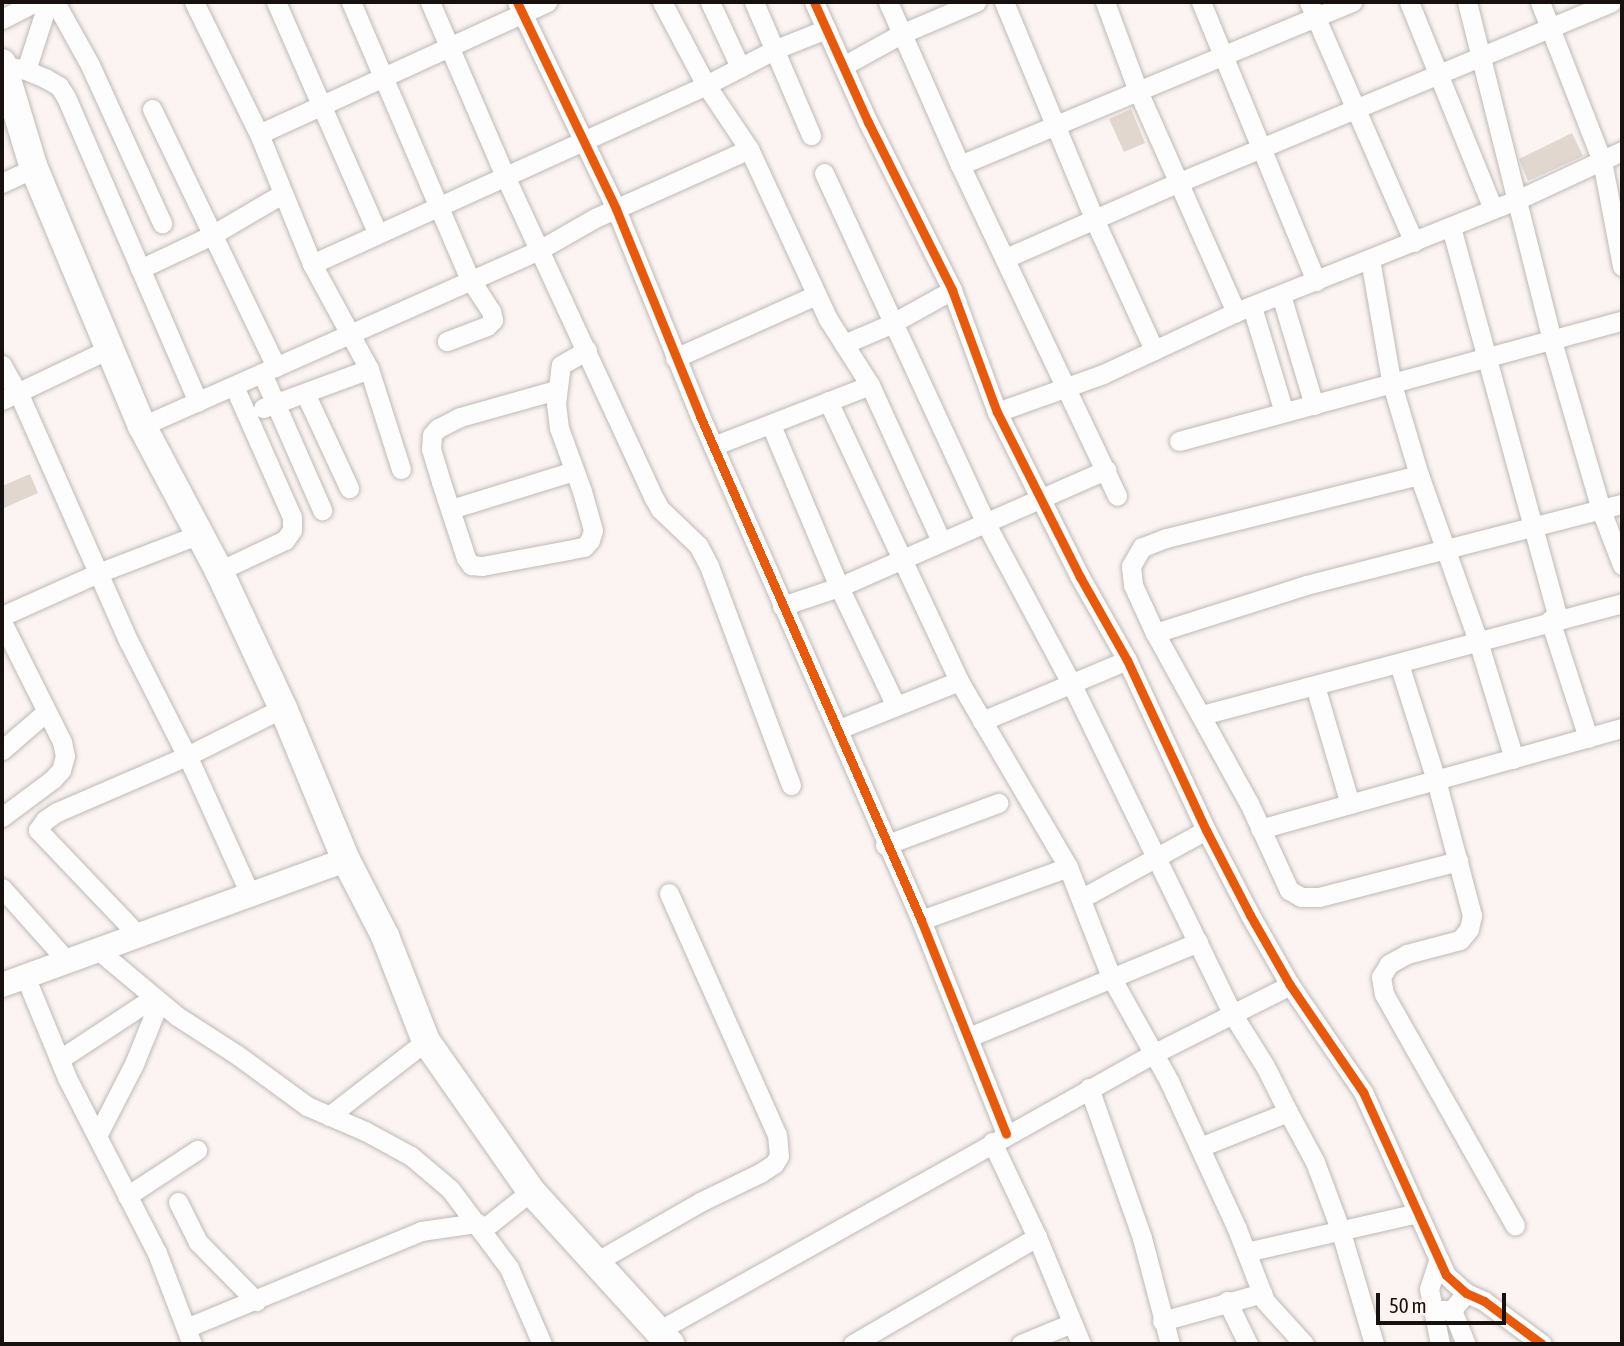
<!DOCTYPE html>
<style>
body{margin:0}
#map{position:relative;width:1624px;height:1346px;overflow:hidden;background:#fbf4f2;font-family:"Asap Condensed",sans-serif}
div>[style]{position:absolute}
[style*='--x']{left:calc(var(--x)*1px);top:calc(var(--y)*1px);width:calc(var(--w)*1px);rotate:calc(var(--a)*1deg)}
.building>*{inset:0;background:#e1d7ce}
.roads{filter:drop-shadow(0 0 2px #beb9b6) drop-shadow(0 0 2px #beb9b6)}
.minor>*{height:19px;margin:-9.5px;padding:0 9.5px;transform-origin:9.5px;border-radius:9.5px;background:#fefdfd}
.tertiary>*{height:24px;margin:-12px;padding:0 12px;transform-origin:12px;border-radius:12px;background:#fefdfd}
.secondary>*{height:28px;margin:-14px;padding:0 14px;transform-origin:14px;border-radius:14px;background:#fefdfd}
.cycleway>*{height:9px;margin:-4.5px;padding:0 4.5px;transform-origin:4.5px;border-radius:4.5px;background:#e8590c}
span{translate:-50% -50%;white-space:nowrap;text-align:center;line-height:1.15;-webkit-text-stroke:5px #fff3ee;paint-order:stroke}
.frame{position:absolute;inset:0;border:4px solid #16110f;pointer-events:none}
.scale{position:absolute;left:1376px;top:1293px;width:130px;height:32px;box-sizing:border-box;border:4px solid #16110f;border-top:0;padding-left:9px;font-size:21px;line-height:24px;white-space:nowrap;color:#16110f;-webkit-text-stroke:5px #fff3ee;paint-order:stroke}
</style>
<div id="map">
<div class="building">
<div style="clip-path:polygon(1131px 109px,1145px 143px,1124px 152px,1109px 119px)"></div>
<div style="clip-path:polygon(1572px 133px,1583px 156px,1528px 181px,1519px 159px)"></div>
<div style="clip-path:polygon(30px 474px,38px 493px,2px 509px,2px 486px)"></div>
</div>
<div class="roads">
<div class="minor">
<div style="--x:55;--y:2;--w:72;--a:60.9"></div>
<div style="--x:90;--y:65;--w:174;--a:65.5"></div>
<div style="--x:194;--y:2;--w:147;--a:63.8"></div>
<div style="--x:259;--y:134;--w:140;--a:67.8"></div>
<div style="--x:312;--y:264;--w:119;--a:61.5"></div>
<div style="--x:369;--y:369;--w:105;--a:72.3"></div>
<div style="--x:276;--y:2;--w:253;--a:66.3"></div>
<div style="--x:351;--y:2;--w:301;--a:66.8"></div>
<div style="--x:470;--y:279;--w:38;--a:57"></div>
<div style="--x:491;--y:311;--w:9;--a:77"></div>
<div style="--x:493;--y:320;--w:8;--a:135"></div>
<div style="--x:487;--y:326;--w:43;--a:159.4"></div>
<div style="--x:430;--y:2;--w:189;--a:66.7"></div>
<div style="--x:505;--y:176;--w:355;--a:65.2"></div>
<div style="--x:654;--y:498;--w:13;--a:61"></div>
<div style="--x:660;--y:509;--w:52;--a:43.5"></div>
<div style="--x:698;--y:545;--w:24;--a:62"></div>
<div style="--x:709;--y:566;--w:234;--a:69.5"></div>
<div style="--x:517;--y:2;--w:229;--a:64.4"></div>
<div style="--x:616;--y:209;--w:223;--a:67.9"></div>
<div style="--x:700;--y:416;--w:550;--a:66.32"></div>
<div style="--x:921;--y:920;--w:230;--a:68.3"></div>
<div style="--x:662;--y:2;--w:94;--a:62.1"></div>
<div style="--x:706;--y:85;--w:77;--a:56.1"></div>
<div style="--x:749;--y:149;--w:187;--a:65.1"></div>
<div style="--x:828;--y:319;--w:78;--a:57.5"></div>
<div style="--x:870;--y:385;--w:171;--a:65.5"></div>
<div style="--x:710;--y:2;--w:72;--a:65.2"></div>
<div style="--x:754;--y:2;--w:145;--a:66.8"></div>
<div style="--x:814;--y:2;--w:132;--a:65.8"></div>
<div style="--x:868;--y:122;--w:188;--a:63.4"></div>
<div style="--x:952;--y:290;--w:130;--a:69.8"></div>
<div style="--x:997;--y:412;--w:185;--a:63.3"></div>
<div style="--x:1080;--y:577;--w:95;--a:60.5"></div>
<div style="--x:1127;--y:660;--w:187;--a:65.1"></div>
<div style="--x:1206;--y:830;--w:96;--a:62.6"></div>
<div style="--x:1250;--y:915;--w:81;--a:60.3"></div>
<div style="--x:1290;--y:985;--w:130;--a:55.7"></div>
<div style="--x:1363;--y:1092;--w:201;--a:65.6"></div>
<div style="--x:1446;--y:1275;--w:27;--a:42"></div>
<div style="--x:1466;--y:1293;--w:20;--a:24"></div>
<div style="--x:1484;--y:1301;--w:72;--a:36.6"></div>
<div style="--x:888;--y:2;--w:178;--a:66.2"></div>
<div style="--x:960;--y:165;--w:366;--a:64.6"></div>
<div style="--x:1004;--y:2;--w:237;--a:67.4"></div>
<div style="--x:1095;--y:221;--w:142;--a:65.4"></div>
<div style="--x:1105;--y:2;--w:95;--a:69.7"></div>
<div style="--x:1138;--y:91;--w:242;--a:66.1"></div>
<div style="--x:1201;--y:2;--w:302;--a:67.6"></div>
<div style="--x:1309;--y:2;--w:262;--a:66.4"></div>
<div style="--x:1409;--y:2;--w:223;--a:67.9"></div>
<div style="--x:1467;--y:2;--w:349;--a:75.9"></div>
<div style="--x:1552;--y:341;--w:176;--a:73.8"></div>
<div style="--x:1601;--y:510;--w:59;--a:69.1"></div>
<div style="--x:1540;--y:2;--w:171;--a:68.7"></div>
<div style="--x:1602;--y:161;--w:107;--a:79.2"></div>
<div style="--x:2;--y:19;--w:38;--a:-27"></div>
<div style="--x:2;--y:65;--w:25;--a:12"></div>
<div style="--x:26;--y:70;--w:21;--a:23"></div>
<div style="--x:45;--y:78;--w:16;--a:30"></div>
<div style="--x:59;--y:86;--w:13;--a:58"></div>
<div style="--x:66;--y:97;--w:332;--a:66.6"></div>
<div style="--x:843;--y:66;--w:66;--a:-28.9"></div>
<div style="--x:901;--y:34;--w:82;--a:-23.1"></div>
<div style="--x:26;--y:70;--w:71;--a:-72.1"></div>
<div style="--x:152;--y:109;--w:286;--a:64.3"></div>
<div style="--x:259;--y:134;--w:317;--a:-24.6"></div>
<div style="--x:960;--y:165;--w:425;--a:-22.6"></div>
<div style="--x:824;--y:173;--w:384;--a:65.2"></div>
<div style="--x:985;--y:522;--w:185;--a:61.9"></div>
<div style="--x:1072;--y:685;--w:367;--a:64"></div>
<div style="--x:1233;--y:1015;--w:60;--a:57.9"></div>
<div style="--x:1265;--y:1066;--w:51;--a:63.4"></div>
<div style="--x:1288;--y:1112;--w:95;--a:158.3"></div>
<div style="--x:2;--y:183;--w:35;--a:-25"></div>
<div style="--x:1451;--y:227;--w:405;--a:74.7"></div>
<div style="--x:1006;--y:258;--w:187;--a:-23.7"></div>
<div style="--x:1177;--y:183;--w:470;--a:-22.6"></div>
<div style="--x:1370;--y:259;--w:124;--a:80.2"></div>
<div style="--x:1391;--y:381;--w:98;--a:73.4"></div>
<div style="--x:1419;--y:475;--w:176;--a:70.4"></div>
<div style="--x:1478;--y:641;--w:123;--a:73"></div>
<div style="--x:312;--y:264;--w:433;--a:-24.4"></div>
<div style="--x:706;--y:85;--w:79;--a:-27.2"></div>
<div style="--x:776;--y:49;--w:54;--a:-21.8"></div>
<div style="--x:140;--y:269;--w:80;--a:-25.3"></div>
<div style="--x:212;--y:235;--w:81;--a:-30.4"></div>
<div style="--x:1281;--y:295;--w:115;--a:73.3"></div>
<div style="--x:1252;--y:307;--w:110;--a:73.1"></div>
<div style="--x:844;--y:344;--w:51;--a:-23.1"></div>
<div style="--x:891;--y:324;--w:70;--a:-29.1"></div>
<div style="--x:675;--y:358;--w:154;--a:-24.1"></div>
<div style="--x:2;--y:365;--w:41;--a:60.9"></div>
<div style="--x:22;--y:401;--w:264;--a:66.1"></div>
<div style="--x:129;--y:642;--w:141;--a:63.1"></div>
<div style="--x:193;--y:768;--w:138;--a:65.7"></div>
<div style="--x:262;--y:373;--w:150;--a:66.3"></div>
<div style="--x:556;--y:390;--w:100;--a:164.3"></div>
<div style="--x:460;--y:417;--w:25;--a:153"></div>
<div style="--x:438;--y:428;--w:9;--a:131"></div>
<div style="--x:432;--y:435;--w:14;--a:94"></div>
<div style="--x:431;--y:449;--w:34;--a:73"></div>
<div style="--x:441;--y:482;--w:80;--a:71.8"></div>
<div style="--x:466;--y:558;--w:9;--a:54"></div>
<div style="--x:471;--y:565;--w:11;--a:5"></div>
<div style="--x:482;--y:566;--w:87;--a:-10.5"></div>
<div style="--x:568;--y:550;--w:16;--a:-11"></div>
<div style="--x:584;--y:547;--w:9;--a:-49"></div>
<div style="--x:590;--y:540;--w:10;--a:-73"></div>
<div style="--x:593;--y:530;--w:41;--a:-105.8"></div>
<div style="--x:582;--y:491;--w:67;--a:-110.1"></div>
<div style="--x:559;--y:428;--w:24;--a:-97"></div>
<div style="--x:556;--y:404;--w:39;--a:-83"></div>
<div style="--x:561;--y:365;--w:30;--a:-30"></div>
<div style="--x:305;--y:393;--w:105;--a:65.1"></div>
<div style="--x:2;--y:400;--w:119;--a:-25.5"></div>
<div style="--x:828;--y:401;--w:309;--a:64.9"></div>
<div style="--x:263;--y:408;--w:113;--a:-20.2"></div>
<div style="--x:997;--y:412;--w:113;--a:-19.7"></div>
<div style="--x:1103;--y:374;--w:147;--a:-25"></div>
<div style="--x:1236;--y:312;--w:305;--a:-21.8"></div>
<div style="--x:1519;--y:199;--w:114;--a:-25"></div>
<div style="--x:771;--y:425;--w:176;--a:67.2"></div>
<div style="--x:839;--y:587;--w:132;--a:64.4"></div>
<div style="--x:142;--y:426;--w:434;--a:-23.9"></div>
<div style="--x:539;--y:250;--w:64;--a:-29.7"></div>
<div style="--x:595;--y:218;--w:169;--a:-24.1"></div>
<div style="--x:1179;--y:441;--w:459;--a:-15.2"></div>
<div style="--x:713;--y:446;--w:168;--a:-21.2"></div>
<div style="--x:1419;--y:475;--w:261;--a:166"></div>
<div style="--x:1166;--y:538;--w:26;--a:159"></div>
<div style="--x:1142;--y:547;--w:22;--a:120"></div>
<div style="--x:1131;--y:566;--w:19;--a:84"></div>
<div style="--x:1133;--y:585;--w:53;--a:65.4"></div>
<div style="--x:1155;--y:633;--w:194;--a:61.1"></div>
<div style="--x:1249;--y:803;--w:96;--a:65.3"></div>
<div style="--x:1289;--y:890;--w:14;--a:30"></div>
<div style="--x:1301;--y:897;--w:18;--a:0"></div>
<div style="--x:1319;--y:897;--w:144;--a:-14.5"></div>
<div style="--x:451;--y:509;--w:129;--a:-17.2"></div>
<div style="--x:219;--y:571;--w:73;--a:-25.2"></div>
<div style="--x:285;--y:540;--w:12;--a:-55"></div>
<div style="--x:292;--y:530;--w:13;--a:-90"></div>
<div style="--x:292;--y:517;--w:143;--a:-113.9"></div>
<div style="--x:782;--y:606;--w:60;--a:-18.4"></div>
<div style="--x:839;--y:587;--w:292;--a:-23.7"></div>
<div style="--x:2;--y:616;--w:105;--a:-24.1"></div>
<div style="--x:98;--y:573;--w:109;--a:-20.9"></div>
<div style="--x:1550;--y:620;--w:124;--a:72.1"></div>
<div style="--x:2;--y:622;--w:134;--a:63.4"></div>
<div style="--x:62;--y:742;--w:14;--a:78"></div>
<div style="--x:65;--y:756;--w:15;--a:106"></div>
<div style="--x:61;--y:770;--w:12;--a:132"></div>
<div style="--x:53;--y:779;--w:64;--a:143.3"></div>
<div style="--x:1155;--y:633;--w:158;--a:-17.6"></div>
<div style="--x:1306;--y:585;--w:326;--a:-14.4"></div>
<div style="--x:1399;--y:664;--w:122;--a:72.3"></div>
<div style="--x:1436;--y:780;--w:140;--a:75.1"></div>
<div style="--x:1472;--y:915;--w:14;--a:102"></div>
<div style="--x:1469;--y:929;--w:14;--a:129"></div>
<div style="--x:1460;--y:940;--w:55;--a:165.2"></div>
<div style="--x:1407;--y:954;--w:21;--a:151"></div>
<div style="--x:1389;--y:964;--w:15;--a:122"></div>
<div style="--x:1381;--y:977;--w:17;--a:80"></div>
<div style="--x:1384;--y:994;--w:266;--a:60.5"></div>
<div style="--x:1315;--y:686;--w:123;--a:73.5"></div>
<div style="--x:1202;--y:715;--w:435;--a:-14.9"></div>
<div style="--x:982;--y:721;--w:157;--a:-22.8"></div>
<div style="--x:839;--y:729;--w:129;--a:-21.8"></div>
<div style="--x:959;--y:681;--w:216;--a:59.6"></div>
<div style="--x:1068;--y:867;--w:120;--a:68.6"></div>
<div style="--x:1112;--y:979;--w:117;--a:60.8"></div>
<div style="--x:1169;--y:1081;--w:163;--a:65.3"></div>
<div style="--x:1237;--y:1229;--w:77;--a:68.7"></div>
<div style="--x:1265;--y:1301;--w:58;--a:47.8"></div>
<div style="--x:2;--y:750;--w:58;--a:-40.8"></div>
<div style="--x:1260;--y:829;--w:376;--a:-15.6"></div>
<div style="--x:885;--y:845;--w:121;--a:-20.4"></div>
<div style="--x:2;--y:888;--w:98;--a:48.3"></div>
<div style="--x:1082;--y:898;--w:141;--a:-28.7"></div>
<div style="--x:921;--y:920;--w:156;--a:-19.8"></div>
<div style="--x:138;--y:935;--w:145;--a:-133.6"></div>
<div style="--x:38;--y:830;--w:12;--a:-55"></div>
<div style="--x:45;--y:820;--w:14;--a:-34"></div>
<div style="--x:57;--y:812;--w:142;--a:-23.3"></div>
<div style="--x:187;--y:756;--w:107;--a:-26.6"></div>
<div style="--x:98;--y:950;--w:103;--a:39.9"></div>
<div style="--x:177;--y:1016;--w:70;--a:32.8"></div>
<div style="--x:236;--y:1054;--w:88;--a:36.2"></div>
<div style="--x:307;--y:1106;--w:63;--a:23.3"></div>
<div style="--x:365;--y:1131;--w:52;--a:28.5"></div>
<div style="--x:411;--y:1156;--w:51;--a:40.2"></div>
<div style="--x:450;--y:1189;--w:99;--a:53.2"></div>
<div style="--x:509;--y:1268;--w:83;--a:66.5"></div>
<div style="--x:25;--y:976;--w:110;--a:67.6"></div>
<div style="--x:67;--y:1078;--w:197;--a:62.8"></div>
<div style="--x:157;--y:1253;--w:97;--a:69"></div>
<div style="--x:969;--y:1037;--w:248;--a:-22.5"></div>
<div style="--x:60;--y:1059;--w:111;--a:-33.3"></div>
<div style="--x:1089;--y:1088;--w:159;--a:70.5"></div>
<div style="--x:1142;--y:1238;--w:110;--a:75.2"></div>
<div style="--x:1288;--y:1112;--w:57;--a:61.6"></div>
<div style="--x:1315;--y:1162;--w:72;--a:69.5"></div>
<div style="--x:1340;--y:1229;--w:120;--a:73.5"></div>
<div style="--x:329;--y:1116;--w:123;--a:-37.7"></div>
<div style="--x:97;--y:1136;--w:81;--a:-62.8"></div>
<div style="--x:134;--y:1064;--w:67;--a:-68"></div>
<div style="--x:992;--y:1142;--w:105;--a:64.7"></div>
<div style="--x:1037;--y:1237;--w:116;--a:67.6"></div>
<div style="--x:127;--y:1196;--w:84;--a:-33.3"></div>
<div style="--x:178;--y:1202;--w:45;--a:63.4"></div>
<div style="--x:198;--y:1242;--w:83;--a:45.5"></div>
<div style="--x:482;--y:1230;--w:63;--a:-38.5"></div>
<div style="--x:1246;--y:1252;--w:175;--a:-12.8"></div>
<div style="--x:1438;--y:1261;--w:29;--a:108"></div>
<div style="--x:1429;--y:1289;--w:56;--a:78.7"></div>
<div style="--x:594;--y:1263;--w:122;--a:-29.9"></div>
<div style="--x:700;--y:1202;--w:67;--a:-25.8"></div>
<div style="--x:760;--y:1173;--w:17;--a:-33"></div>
<div style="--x:774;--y:1164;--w:9;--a:-58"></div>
<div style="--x:779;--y:1156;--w:21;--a:-95"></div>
<div style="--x:777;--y:1135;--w:265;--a:-114.1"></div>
<div style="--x:1227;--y:1301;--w:48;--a:64"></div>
<div style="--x:1433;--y:1310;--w:19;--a:0"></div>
<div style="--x:1452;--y:1310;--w:22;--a:-51"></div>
<div style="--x:1452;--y:1310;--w:37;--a:68"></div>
<div style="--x:1162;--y:1321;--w:104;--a:-15.6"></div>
<div style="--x:186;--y:1328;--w:254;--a:-22.4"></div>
<div style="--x:421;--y:1231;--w:57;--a:-8.1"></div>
<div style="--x:658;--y:1331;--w:563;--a:-29.25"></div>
<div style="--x:1149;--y:1056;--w:158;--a:-26.7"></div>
<div style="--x:853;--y:1344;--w:213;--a:-30.2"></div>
<div style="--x:1021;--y:1344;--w:55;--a:-22.4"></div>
</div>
<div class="tertiary">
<div style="--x:2;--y:985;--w:366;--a:-20"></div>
</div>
<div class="secondary">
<div style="--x:2;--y:63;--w:110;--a:73.1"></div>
<div style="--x:34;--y:168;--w:280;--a:67.3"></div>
<div style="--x:142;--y:426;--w:164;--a:62"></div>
<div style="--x:219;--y:571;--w:151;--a:65"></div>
<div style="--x:283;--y:708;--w:165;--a:67.5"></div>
<div style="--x:346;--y:860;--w:85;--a:62.8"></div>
<div style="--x:385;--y:936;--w:113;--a:68.7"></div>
<div style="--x:426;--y:1041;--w:183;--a:55"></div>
<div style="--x:531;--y:1191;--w:207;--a:47.7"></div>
</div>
</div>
<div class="cycleway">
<div style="--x:517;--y:2;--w:229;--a:64.4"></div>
<div style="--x:616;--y:209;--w:223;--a:67.9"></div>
<div style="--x:700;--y:416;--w:550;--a:66.32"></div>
<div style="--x:921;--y:920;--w:230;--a:68.3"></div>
<div style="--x:814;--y:2;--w:132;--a:65.8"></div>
<div style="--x:868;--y:122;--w:188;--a:63.4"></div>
<div style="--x:952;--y:290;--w:130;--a:69.8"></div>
<div style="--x:997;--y:412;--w:185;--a:63.3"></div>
<div style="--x:1080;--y:577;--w:95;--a:60.5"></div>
<div style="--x:1127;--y:660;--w:187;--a:65.1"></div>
<div style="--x:1206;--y:830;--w:96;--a:62.6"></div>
<div style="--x:1250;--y:915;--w:81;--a:60.3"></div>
<div style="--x:1290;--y:985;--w:130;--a:55.7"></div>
<div style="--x:1363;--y:1092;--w:201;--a:65.6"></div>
<div style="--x:1446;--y:1275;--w:27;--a:42"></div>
<div style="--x:1466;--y:1293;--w:20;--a:24"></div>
<div style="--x:1484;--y:1301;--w:72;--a:36.6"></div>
</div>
<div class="frame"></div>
<div class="scale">50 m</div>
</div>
